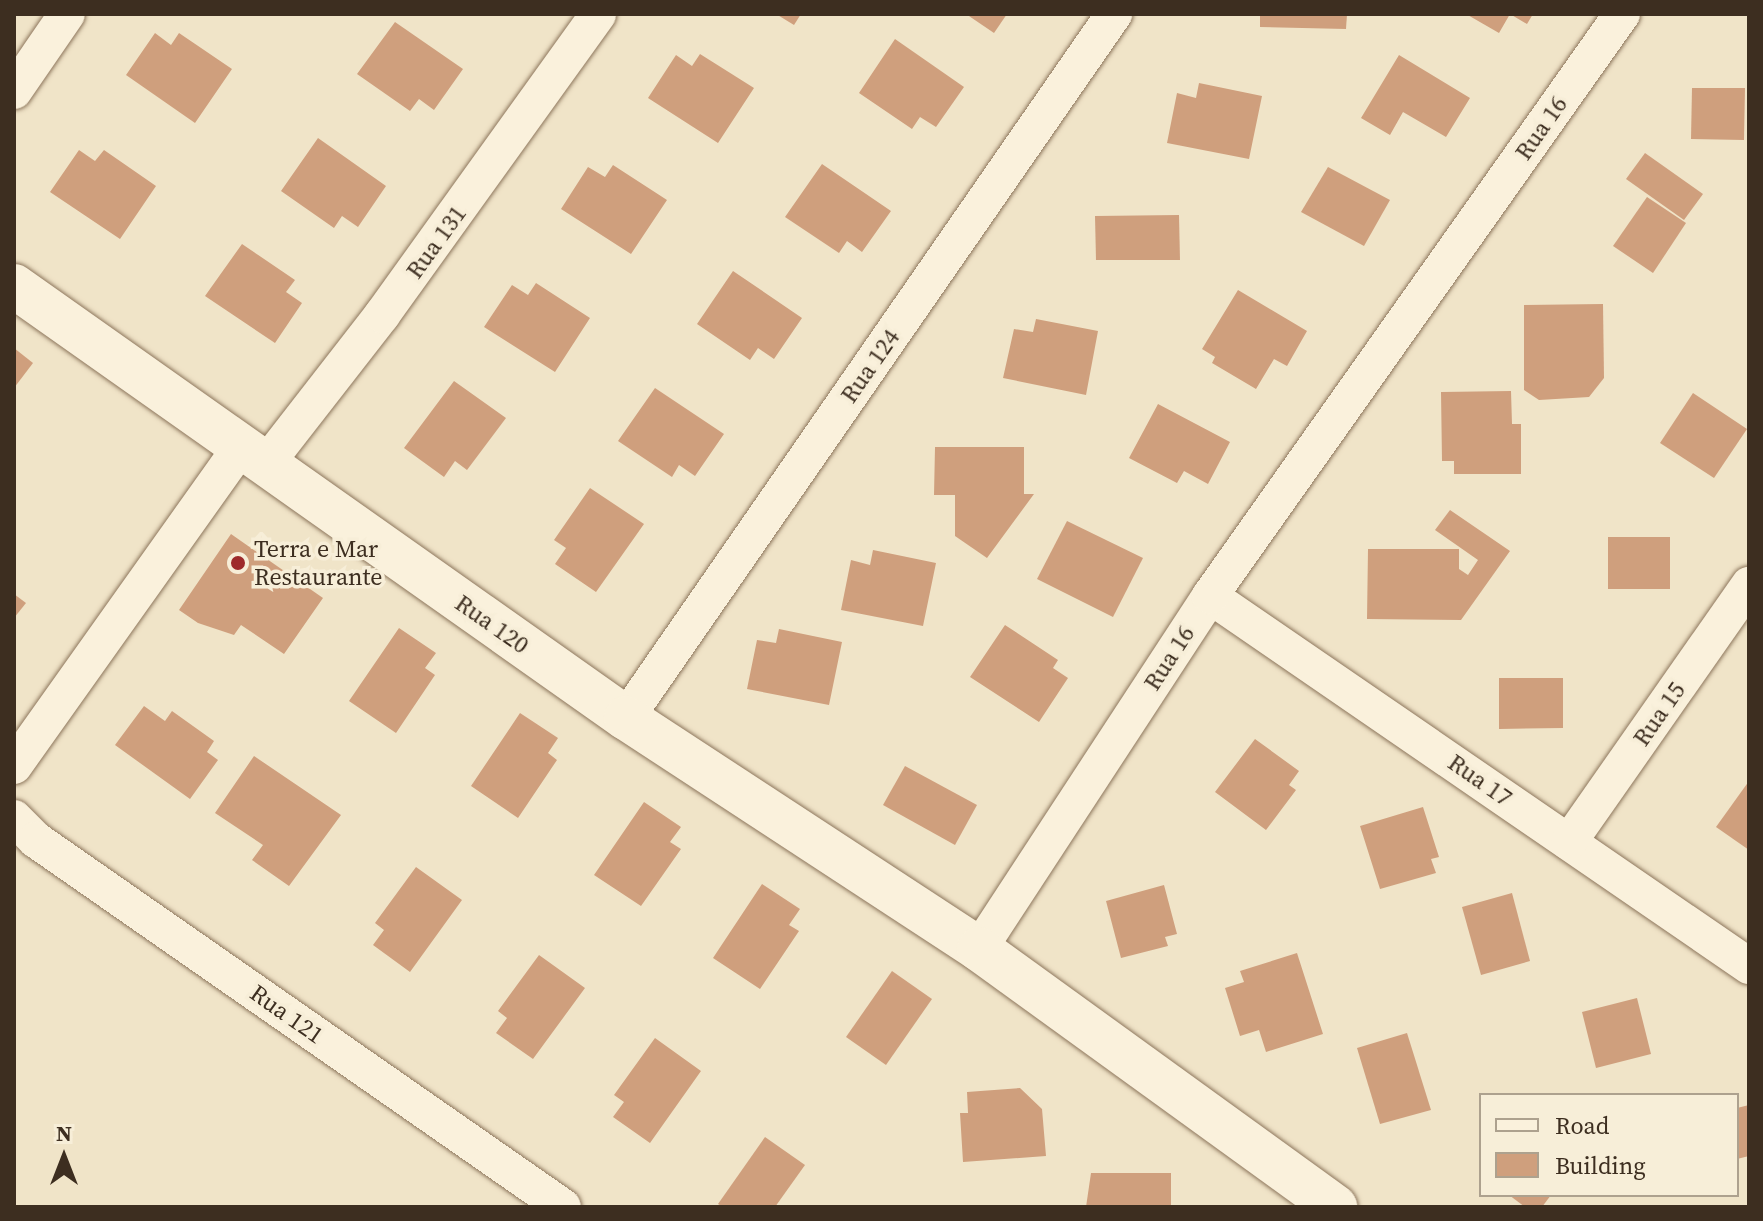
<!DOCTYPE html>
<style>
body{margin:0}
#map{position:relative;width:1763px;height:1221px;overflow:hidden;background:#f0e4c8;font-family:"Source Serif 4",serif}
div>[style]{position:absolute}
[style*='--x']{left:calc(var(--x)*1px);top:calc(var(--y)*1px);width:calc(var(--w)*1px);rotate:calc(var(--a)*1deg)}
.building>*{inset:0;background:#cf9f7d}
.roads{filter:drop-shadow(0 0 2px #8d765c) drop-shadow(0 0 2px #8d765c)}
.street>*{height:36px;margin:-18px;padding:0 18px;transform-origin:18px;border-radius:18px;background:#faf1dc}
.secondary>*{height:44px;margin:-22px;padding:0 22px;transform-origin:22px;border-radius:22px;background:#faf1dc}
.dots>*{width:22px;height:22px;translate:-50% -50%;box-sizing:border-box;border:4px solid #f7eed8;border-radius:50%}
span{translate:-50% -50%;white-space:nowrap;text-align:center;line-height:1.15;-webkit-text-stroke:7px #f7eed8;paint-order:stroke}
.street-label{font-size:24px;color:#3d2e20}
.poi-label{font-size:24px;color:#3d2e20}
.left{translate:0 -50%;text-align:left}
.frame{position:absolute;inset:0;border:16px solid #3d2e20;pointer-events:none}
.legend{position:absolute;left:1479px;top:1093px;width:260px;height:104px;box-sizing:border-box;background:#f7eed8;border:2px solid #ada18e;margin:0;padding:10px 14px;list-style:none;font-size:24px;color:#3d2e20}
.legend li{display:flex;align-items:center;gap:16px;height:40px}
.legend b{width:40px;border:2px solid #ada18e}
.north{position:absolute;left:24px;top:1117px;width:80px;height:80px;-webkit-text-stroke:6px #f7eed8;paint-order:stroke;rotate:0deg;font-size:22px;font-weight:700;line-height:32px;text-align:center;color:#3d2e20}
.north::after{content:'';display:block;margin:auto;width:28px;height:36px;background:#3d2e20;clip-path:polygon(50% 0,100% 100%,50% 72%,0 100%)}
</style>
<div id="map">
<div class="building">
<div style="clip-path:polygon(776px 14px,801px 14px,794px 25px)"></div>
<div style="clip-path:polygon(966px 14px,1007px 14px,994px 33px)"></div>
<div style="clip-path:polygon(1260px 14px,1347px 14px,1346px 29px,1260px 27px)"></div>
<div style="clip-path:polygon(1466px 14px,1533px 14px,1527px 24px,1510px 14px,1499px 33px)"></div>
<div style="clip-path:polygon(395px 22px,463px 69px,434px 110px,419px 99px,410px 111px,357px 74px)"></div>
<div style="clip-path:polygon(155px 33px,171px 45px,179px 33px,232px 69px,195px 123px,126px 75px)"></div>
<div style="clip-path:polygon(895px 39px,964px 87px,936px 127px,920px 117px,912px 129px,859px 93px)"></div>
<div style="clip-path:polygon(700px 54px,754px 88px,718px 143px,648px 98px,676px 55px,692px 66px)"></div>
<div style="clip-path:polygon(1399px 55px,1470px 98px,1446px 137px,1403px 112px,1390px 135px,1361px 118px)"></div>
<div style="clip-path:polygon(1199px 83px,1262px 96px,1249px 159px,1167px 143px,1177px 93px,1196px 98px)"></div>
<div style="clip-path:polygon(1692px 88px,1745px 88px,1744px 140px,1691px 139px)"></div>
<div style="clip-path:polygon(318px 138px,386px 186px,358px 227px,342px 216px,334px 228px,281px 191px)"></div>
<div style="clip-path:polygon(79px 150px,95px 161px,104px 150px,156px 186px,120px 239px,50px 192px)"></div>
<div style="clip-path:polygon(1645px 153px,1703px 194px,1684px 220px,1626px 179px)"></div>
<div style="clip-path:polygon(822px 164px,891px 211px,862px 252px,847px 241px,839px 253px,785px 217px)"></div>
<div style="clip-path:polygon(613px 165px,667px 200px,631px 254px,561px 209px,588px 167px,605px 177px)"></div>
<div style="clip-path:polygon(1328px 167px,1390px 200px,1364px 246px,1301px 212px)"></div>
<div style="clip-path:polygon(1647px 197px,1686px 223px,1653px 273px,1613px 246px)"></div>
<div style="clip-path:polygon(1179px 215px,1180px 260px,1096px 260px,1095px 216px)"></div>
<div style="clip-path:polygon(242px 244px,295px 280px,286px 292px,302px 303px,275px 343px,205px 296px)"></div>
<div style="clip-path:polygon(733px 271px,802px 318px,774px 359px,758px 348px,750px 360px,697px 324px)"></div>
<div style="clip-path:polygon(536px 283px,590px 318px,555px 372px,484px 327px,512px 285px,528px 295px)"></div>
<div style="clip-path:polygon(1238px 290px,1307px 331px,1287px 366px,1274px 359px,1256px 389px,1212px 363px,1215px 357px,1202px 349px)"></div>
<div style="clip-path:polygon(1603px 304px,1604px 378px,1589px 397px,1539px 400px,1524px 390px,1524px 305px)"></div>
<div style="clip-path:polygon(1036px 319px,1098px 331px,1086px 395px,1003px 378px,1014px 329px,1033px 332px)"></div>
<div style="clip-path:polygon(14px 348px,33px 363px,14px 388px)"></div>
<div style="clip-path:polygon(454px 381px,506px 418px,467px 470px,455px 461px,444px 477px,404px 448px)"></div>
<div style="clip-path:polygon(655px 388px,724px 434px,695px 476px,679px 465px,672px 477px,618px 441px)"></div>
<div style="clip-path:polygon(1511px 391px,1512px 424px,1521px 424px,1521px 474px,1454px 474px,1454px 461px,1442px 461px,1441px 392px)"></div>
<div style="clip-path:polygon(1693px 393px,1747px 429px,1714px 478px,1660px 443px)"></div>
<div style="clip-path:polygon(1158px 404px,1230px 442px,1208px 484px,1184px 471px,1177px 483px,1129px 458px)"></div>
<div style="clip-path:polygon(935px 447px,1024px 447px,1024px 494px,1034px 494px,987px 558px,955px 536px,955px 495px,934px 495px)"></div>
<div style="clip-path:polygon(590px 488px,644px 524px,596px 592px,555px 564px,566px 548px,554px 540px)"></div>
<div style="clip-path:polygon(1450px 510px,1510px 551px,1461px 620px,1367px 619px,1368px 549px,1459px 549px,1459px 569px,1468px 575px,1478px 560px,1435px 530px)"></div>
<div style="clip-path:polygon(1067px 521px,1143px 558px,1113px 617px,1037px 579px)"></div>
<div style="clip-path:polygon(231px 534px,323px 598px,284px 654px,241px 625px,234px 635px,198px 623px,179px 610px)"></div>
<div style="clip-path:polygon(1608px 537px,1670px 537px,1670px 589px,1608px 589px)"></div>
<div style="clip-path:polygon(873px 550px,936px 563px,923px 626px,841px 610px,851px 560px,870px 565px)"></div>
<div style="clip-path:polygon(14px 594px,26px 603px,14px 618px)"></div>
<div style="clip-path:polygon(1005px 625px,1058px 660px,1053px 668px,1068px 678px,1039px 722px,970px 677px)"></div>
<div style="clip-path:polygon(399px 628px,436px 653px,425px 668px,435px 675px,396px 733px,349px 701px)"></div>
<div style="clip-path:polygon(779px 629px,842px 642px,829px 705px,747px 689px,757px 640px,776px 643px)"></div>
<div style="clip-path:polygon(1499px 678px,1563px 678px,1563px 728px,1499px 729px)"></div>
<div style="clip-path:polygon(144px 706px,165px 721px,172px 711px,214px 741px,207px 752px,218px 760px,190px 799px,115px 745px)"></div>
<div style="clip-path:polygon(520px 713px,558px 738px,548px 753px,557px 760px,518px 818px,471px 786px)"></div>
<div style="clip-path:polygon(1255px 739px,1299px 771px,1289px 785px,1296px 790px,1266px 830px,1215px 792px)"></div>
<div style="clip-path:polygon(254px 756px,341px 815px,289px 886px,252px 860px,263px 845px,215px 813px)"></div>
<div style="clip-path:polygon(905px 766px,977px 805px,955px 845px,883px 805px)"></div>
<div style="clip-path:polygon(1749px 781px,1749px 850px,1716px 827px)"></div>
<div style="clip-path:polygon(644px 802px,681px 827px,670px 842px,681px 849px,641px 906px,594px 875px)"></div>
<div style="clip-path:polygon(1423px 807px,1439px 857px,1431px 859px,1436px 873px,1380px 889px,1360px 826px)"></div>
<div style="clip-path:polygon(416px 867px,462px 900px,410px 972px,373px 945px,384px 930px,375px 923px)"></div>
<div style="clip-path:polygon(762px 884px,800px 909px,789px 925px,799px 931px,760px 989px,713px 958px)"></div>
<div style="clip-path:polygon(1164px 885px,1177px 934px,1165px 937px,1168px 946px,1121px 958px,1106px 901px)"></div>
<div style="clip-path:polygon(1512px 893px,1530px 961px,1481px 975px,1462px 907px)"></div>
<div style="clip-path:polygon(1297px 953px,1323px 1034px,1266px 1052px,1259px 1030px,1240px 1036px,1225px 988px,1244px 982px,1240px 971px)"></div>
<div style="clip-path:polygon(539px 955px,585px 988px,533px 1059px,496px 1033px,507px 1018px,498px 1011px)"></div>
<div style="clip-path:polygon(892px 971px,932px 999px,886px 1065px,846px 1037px)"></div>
<div style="clip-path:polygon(1637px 998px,1651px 1054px,1596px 1068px,1582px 1012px)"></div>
<div style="clip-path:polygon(1407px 1033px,1431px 1110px,1380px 1124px,1357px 1048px)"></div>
<div style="clip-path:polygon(655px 1038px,701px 1071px,650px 1143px,613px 1117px,624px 1102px,614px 1095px)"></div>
<div style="clip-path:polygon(1020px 1088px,1042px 1109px,1046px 1156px,963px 1162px,960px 1113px,968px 1113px,967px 1092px)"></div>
<div style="clip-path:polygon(1749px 1105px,1749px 1156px,1737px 1159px,1737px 1108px)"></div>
<div style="clip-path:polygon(765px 1137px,805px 1165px,775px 1207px,723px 1207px,718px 1204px)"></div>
<div style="clip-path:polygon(1091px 1173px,1171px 1173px,1171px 1207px,1086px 1207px)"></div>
<div style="clip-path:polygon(1509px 1195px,1551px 1195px,1542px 1207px,1525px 1207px)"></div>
</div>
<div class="roads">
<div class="street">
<div style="--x:14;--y:91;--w:93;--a:-55.5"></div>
<div style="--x:266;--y:464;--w:189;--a:-52.1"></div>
<div style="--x:382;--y:315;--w:370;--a:-54.3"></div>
<div style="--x:1210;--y:596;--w:654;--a:34.47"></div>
<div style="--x:626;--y:718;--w:857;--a:-55.27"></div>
<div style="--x:14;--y:766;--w:394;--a:-54.6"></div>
<div style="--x:14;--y:818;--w:31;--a:45"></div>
<div style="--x:36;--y:840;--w:642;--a:34.85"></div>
<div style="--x:1569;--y:842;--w:314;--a:-55"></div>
<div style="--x:979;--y:949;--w:422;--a:-56.8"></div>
<div style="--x:1210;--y:596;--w:713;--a:-54.71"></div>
</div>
<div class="secondary">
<div style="--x:14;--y:286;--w:749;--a:35.22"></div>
<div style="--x:626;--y:718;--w:422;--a:33.2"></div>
<div style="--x:979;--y:949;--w:440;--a:35.9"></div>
</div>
</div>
<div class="dots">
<div style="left:238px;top:563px;background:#9e2a2b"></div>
</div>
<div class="street-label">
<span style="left:1541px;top:128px;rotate:-55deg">Rua 16</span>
<span style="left:436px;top:242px;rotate:-54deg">Rua 131</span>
<span style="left:870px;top:366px;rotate:-55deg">Rua 124</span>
<span style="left:492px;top:624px;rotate:35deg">Rua 120</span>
<span style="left:1169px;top:658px;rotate:-57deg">Rua 16</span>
<span style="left:1659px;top:714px;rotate:-55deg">Rua 15</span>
<span style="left:1480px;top:780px;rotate:35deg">Rua 17</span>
<span style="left:287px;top:1014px;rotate:35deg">Rua 121</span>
</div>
<div class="poi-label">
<span class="left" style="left:254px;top:563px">Terra e Mar<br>Restaurante</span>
</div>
<div class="frame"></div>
<ul class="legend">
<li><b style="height:10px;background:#faf1dc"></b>Road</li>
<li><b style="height:22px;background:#cf9f7d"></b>Building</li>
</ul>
<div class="north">N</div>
</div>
